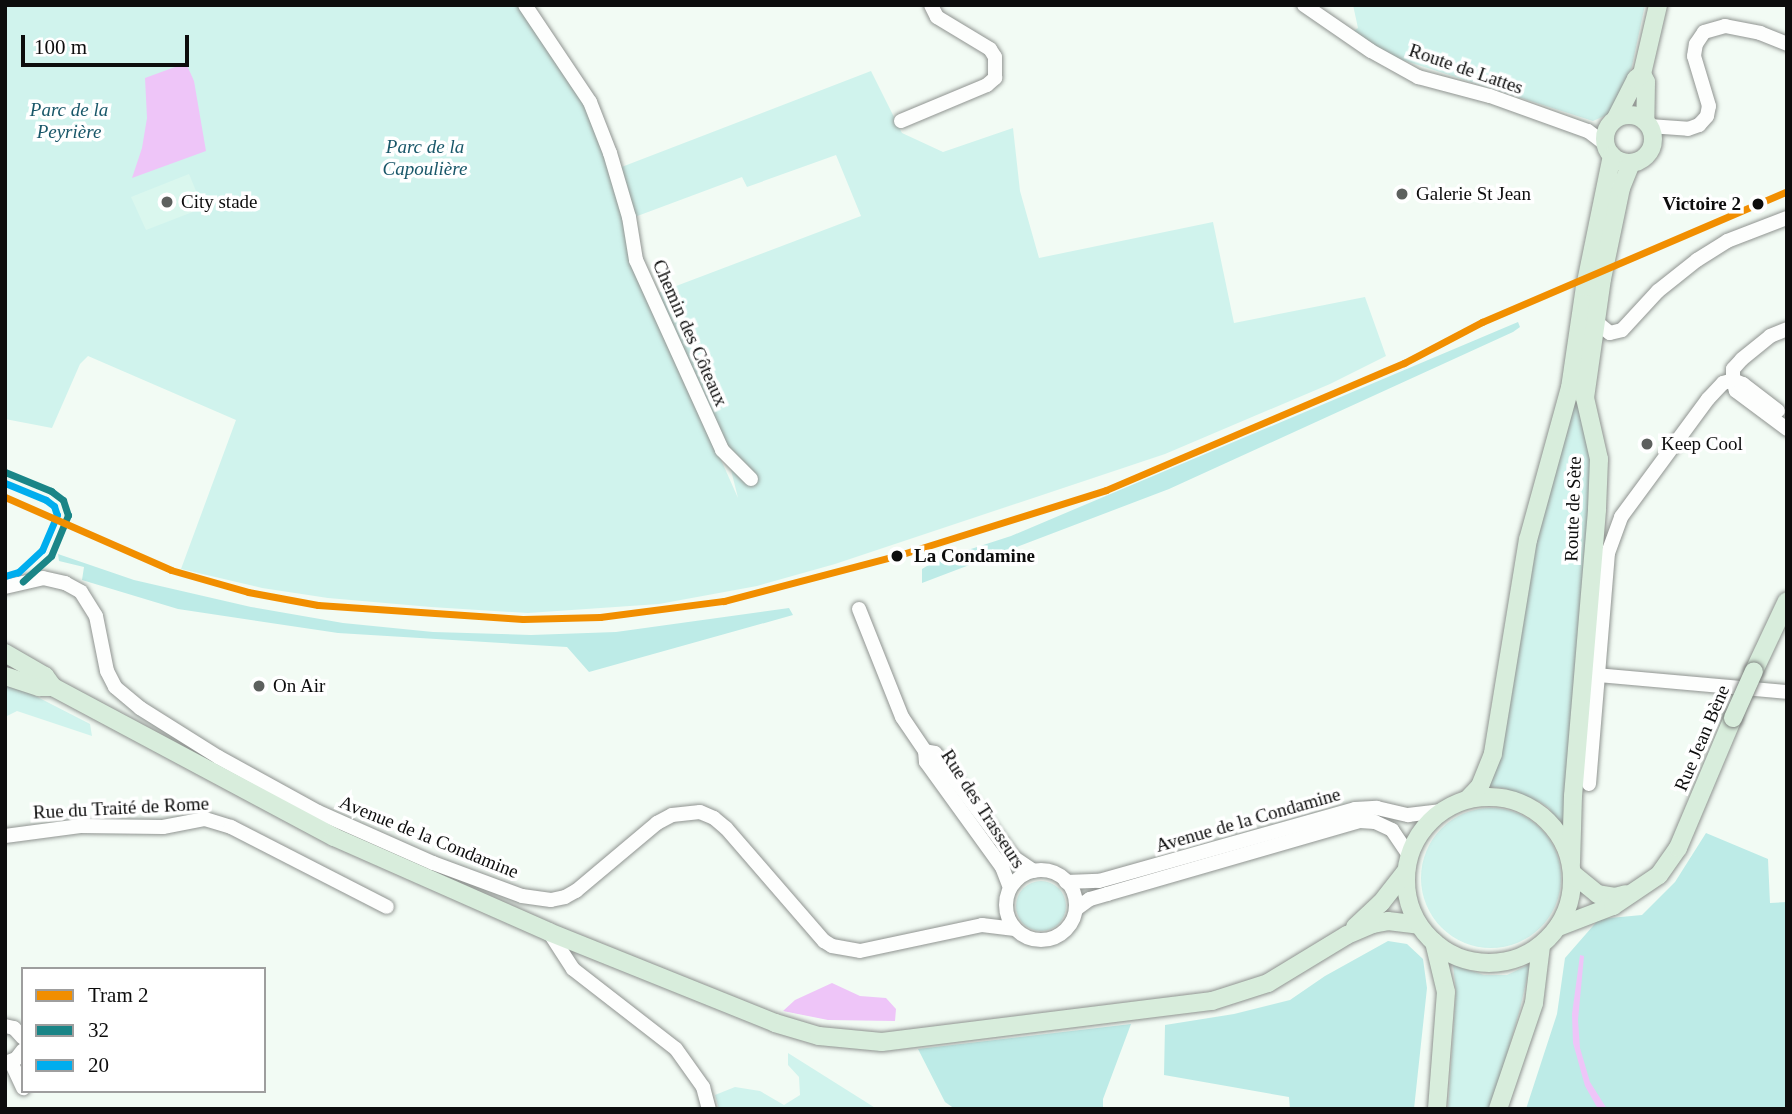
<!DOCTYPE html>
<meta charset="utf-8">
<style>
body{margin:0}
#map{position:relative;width:1792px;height:1114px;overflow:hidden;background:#f2fbf4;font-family:Georgia,serif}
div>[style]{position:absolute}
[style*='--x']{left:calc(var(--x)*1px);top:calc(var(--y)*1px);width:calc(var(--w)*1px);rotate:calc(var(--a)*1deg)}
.green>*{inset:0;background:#d0f3ed}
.round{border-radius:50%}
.forest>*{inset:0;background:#bdebe7}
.pitch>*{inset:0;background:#daf7ee}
.water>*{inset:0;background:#eec5f8}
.roads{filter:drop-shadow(0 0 2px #909491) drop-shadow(0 0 2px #909491)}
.minor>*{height:14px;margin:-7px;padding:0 7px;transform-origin:7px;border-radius:7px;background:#fdfefd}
.minor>.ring{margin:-7px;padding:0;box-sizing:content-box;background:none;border:14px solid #fdfefd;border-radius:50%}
.major>*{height:18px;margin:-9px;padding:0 9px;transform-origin:9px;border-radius:9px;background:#d8eddc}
.major>.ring{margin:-9px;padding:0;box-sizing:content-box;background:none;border:18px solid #d8eddc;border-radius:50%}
.bridges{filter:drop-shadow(0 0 2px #7d817e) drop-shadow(0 0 2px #7d817e)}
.major-bridge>*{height:18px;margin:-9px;padding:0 9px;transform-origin:9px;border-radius:9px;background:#d8eddc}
.bus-1>*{height:7px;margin:-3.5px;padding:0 3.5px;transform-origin:3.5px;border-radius:3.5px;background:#1a8587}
.bus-2>*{height:7px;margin:-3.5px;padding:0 3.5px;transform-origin:3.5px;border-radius:3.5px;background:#00adee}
.tram-1>*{height:7px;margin:-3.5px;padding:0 3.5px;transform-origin:3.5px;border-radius:3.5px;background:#f18e00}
.dots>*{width:19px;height:19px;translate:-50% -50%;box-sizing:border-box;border:4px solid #fff;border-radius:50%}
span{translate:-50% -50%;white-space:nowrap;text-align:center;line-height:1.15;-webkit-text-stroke:7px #fff;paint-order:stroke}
.street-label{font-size:19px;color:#0d0d0d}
.park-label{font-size:19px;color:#195769;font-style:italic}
.poi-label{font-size:19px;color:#0d0d0d}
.left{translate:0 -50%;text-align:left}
.stop-label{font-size:19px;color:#0d0d0d;font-weight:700}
.right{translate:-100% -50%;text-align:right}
.frame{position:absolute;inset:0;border:7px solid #0d0d0d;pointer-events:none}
.legend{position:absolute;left:21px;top:967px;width:245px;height:126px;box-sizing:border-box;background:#fff;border:2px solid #9e9e9e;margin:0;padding:9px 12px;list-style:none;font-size:21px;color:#0d0d0d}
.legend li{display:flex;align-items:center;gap:14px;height:35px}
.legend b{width:35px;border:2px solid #9e9e9e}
.scale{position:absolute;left:21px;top:35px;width:168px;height:32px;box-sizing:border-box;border:4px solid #0d0d0d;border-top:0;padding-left:9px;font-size:21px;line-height:24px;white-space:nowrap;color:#0d0d0d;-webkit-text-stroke:5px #fff;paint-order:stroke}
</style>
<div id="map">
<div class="green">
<div style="clip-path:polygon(5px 5px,520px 5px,595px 120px,674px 354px,738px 498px,725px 446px,655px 294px,861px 216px,836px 155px,747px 187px,742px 177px,632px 218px,619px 168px,871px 71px,902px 133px,943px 152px,1013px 128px,1020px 191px,1039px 258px,1213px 222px,1234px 323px,1365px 297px,1386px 356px,1330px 384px,1165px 454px,835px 564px,757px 586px,659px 604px,528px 613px,431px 607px,328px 598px,262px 588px,181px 569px,236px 420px,88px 356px,80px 364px,52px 428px,5px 419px)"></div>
<div style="clip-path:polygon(1353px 5px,1645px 5px,1632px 66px,1618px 101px,1609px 114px,1593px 121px,1393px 57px,1352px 32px,1358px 28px)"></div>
<div style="clip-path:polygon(1577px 381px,1592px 467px,1591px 487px,1564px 830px,1549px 808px,1540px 802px,1503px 788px,1488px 787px,1493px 778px,1502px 743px,1539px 522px,1569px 426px)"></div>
<div style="clip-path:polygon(12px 684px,90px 724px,92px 736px,17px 711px,5px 717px,5px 685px)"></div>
<div class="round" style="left:1421px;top:808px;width:140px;height:140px"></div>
<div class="round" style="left:1016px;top:881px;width:50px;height:50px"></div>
<div style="clip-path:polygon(1530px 964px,1520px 1009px,1491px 1109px,1448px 1109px,1456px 992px,1453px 965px,1484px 975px,1507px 975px)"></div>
<div style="clip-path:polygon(788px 1053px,877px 1109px,719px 1109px,715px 1095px,735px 1087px,760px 1091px,784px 1105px,800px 1095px,799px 1077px,788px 1065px)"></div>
</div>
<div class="forest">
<div style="clip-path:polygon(1518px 322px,1520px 327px,1513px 332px,1169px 489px,922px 583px,922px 569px,937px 560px,1011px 536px)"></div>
<div style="clip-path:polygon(58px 554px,134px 580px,251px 607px,343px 623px,433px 632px,531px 635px,616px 632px,789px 608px,793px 615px,589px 672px,567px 647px,338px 633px,178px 609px,82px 580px,84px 567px,59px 561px)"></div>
<div style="clip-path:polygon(1706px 833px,1768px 859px,1770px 903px,1787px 902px,1787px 1109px,1526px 1109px,1557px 1014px,1565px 958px,1599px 919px,1642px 915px,1675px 882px)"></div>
<div style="clip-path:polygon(1388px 941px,1407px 944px,1423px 959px,1427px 988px,1414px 1109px,1290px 1109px,1289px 1097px,1164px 1075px,1165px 1025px,1234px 1014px,1290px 1000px,1325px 976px)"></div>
<div style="clip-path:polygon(1131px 1024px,1103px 1099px,1103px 1109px,955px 1109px,945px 1102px,918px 1049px)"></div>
</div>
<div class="pitch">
<div style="clip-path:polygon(189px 174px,203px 208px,146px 230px,131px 197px)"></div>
</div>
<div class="water">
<div style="clip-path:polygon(186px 63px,194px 81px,206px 151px,132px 178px,142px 148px,147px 118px,145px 78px)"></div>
<div style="clip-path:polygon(1580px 955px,1584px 956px,1578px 1020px,1580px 1048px,1590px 1082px,1607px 1109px,1598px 1109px,1585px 1086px,1573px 1043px,1572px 1014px)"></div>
<div style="clip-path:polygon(832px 983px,860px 996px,886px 998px,896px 1009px,895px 1021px,828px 1020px,783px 1011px,795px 1000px)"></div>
</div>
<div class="roads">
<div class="minor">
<div style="--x:525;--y:5;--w:117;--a:56.2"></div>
<div style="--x:590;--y:102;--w:55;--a:68.6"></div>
<div style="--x:610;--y:153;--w:67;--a:73.5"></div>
<div style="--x:629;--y:217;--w:44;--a:80.8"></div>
<div style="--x:636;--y:260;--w:209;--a:65.6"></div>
<div style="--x:722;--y:450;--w:41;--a:45"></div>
<div style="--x:1304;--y:5;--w:81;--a:34.5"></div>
<div style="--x:1371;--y:51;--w:54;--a:29"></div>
<div style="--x:1418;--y:77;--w:74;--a:14.8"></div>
<div style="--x:1490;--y:96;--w:104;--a:19.7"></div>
<div style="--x:1588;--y:131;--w:21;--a:37"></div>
<div style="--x:901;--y:121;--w:93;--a:-22.7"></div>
<div style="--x:987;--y:85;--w:11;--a:-41"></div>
<div style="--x:995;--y:78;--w:21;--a:-90"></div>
<div style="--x:995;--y:57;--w:9;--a:-122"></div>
<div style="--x:990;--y:49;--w:62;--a:-148.9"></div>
<div style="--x:937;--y:17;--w:13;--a:-117"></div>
<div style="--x:1649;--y:126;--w:39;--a:4"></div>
<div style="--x:1688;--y:129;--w:12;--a:-20"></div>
<div style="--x:1699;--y:125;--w:12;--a:-48"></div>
<div style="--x:1707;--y:116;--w:10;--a:-79"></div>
<div style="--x:1709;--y:106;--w:52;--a:-106.7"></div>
<div style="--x:1694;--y:56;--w:12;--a:-81"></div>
<div style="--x:1696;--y:44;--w:14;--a:-56"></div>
<div style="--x:1704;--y:32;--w:22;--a:-16"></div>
<div style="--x:1725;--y:26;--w:36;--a:11"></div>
<div style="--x:1760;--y:33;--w:29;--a:22"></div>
<div style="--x:1595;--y:321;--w:19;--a:39"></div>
<div style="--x:1610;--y:333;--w:12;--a:-14"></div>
<div style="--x:1622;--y:330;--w:53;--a:-47.3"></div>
<div style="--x:1658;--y:291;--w:50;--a:-38.5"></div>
<div style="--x:1697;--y:260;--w:36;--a:-32"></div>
<div style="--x:1727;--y:241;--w:64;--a:-21"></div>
<div style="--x:1733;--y:380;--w:11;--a:75"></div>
<div style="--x:1736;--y:391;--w:64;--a:36.7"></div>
<div style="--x:1733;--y:380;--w:11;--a:22"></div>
<div style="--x:1743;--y:384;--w:44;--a:37.6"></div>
<div style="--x:5;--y:587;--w:39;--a:-13"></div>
<div style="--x:43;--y:578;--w:23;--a:13"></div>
<div style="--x:65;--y:583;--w:18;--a:29"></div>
<div style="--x:81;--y:592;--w:28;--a:58"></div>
<div style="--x:96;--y:616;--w:56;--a:78.7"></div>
<div style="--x:107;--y:671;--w:18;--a:63"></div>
<div style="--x:115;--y:687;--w:33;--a:40"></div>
<div style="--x:140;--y:708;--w:92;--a:32.1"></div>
<div style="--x:218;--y:757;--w:114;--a:28.8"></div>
<div style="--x:318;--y:812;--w:126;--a:23.9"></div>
<div style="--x:433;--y:863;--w:95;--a:20.3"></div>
<div style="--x:522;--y:896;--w:29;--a:8"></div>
<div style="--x:551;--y:900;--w:14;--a:-12"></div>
<div style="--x:565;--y:897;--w:13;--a:-29"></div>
<div style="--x:576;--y:891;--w:106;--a:-40"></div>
<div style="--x:657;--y:823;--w:17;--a:-28"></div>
<div style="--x:672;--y:815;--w:28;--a:-6"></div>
<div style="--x:700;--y:812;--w:15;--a:23"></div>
<div style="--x:714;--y:818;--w:16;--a:40"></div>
<div style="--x:726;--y:828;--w:150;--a:49.1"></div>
<div style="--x:824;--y:941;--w:9;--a:32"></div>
<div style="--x:832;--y:946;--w:28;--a:10"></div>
<div style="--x:860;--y:951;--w:125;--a:-12"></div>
<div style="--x:982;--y:925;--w:33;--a:7"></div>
<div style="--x:859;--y:609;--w:116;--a:68.3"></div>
<div style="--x:902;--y:717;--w:41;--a:55.9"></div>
<div style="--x:925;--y:751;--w:11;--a:85"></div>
<div style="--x:926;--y:762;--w:130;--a:54.1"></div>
<div style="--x:1002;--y:867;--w:22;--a:69"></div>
<div style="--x:1597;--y:675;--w:191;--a:5.1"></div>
<div style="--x:925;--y:751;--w:10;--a:11"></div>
<div style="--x:935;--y:753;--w:130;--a:53.1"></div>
<div style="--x:1013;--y:857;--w:25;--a:34"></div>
<div style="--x:1589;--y:784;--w:232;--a:-85.3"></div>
<div style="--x:1608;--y:553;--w:38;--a:-70"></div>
<div style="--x:1621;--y:517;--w:147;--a:-53.6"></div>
<div style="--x:1708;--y:399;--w:22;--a:-47"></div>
<div style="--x:1723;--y:383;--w:10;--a:-17"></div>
<div style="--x:1733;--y:380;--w:11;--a:-90"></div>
<div style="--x:1733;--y:369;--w:13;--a:-48"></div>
<div style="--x:1742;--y:359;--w:36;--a:-39"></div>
<div style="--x:1770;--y:336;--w:18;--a:-22"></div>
<div style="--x:5;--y:836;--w:76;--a:-7.6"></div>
<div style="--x:80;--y:826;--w:83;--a:0.7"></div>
<div style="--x:163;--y:827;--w:43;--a:-10.8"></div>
<div style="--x:205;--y:819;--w:27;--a:17"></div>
<div style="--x:231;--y:827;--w:175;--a:27.1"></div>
<div class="ring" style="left:1006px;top:870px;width:56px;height:56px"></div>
<div style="--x:1066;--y:882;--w:33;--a:-2"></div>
<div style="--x:1099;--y:881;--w:266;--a:-15.7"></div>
<div style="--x:1355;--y:809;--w:22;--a:-3"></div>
<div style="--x:1377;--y:808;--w:32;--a:13"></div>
<div style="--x:1408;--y:815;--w:34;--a:-7"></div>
<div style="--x:1076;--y:909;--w:17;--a:-36"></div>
<div style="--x:1090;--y:899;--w:18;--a:-16"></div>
<div style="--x:1107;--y:894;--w:263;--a:-16.1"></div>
<div style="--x:1360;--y:821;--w:15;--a:4"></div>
<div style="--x:1375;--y:822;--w:19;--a:25"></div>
<div style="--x:1392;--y:830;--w:30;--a:56"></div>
<div style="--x:549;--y:932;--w:44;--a:57"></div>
<div style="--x:573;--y:969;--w:130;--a:37.8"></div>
<div style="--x:676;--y:1049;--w:47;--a:54.6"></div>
<div style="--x:703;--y:1087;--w:23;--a:75"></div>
<div style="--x:5;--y:1026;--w:9;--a:13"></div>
<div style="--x:14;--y:1028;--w:13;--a:48"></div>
<div style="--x:11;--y:1062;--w:29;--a:65"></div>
<div style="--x:5;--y:1063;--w:12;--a:-20"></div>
<div style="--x:16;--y:1059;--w:11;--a:-52"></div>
</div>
<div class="major">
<div style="--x:1642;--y:74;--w:9;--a:63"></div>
<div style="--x:1646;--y:82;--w:39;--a:91"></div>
<div class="ring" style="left:1605px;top:115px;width:30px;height:30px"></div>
<div style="--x:1616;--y:118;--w:44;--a:-62.9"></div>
<div style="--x:1636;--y:79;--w:8;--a:-40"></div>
<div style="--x:1642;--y:74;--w:71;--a:-76.9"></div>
<div style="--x:5;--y:653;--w:46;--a:29.9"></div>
<div style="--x:45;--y:676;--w:14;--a:54"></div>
<div style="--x:53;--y:687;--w:319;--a:28.1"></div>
<div style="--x:334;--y:837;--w:235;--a:23.8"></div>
<div style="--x:549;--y:932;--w:244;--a:21.9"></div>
<div style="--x:775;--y:1023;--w:46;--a:16.5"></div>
<div style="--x:819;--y:1036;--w:63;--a:5.4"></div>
<div style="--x:882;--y:1042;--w:333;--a:-7.1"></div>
<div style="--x:1212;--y:1001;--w:59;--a:-17.8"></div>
<div style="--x:1268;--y:983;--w:92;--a:-31.3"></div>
<div style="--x:1347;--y:935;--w:28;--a:-23"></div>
<div style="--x:1373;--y:924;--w:15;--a:-11"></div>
<div style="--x:1388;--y:921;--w:31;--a:7"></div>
<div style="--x:1754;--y:671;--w:77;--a:-64.8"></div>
<div style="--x:5;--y:676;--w:36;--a:18"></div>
<div style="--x:39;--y:687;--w:14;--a:0"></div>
<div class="ring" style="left:1406px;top:797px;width:148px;height:148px"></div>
<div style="--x:1468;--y:799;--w:18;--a:-47"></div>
<div style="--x:1480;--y:786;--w:35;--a:-68"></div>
<div style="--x:1493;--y:753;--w:216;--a:-80.7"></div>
<div style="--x:1528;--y:540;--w:158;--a:-74.6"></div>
<div style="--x:1570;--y:388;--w:102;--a:-81.6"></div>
<div style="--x:1585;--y:287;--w:134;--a:-78.4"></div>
<div style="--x:1571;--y:863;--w:67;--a:-88.3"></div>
<div style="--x:1573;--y:796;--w:288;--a:-85.2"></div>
<div style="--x:1597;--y:509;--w:50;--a:-87.7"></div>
<div style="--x:1599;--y:459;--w:63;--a:-102.9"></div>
<div style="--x:1585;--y:398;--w:120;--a:-81.9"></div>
<div style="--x:1602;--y:279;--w:93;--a:-78.2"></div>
<div style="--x:1621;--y:188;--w:27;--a:-68"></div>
<div style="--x:1573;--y:874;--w:32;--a:39"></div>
<div style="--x:1598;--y:894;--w:17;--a:10"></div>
<div style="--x:1615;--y:897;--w:11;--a:-15"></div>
<div style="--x:1355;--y:927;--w:35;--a:-43"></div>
<div style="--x:1381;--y:903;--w:41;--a:-52"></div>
<div style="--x:1558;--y:927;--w:59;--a:-20.9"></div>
<div style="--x:1613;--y:906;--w:55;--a:-34"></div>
<div style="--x:1659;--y:875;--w:33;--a:-55"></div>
<div style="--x:1678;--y:848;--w:141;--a:-67.1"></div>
<div style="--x:1434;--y:942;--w:51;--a:76.5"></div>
<div style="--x:1446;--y:992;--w:117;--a:94.4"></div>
<div style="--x:1498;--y:1109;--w:112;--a:-71.2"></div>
<div style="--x:1534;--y:1003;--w:57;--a:-83"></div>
</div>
</div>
<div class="bridges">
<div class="major-bridge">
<div style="--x:1733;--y:718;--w:51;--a:-65.9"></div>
</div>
</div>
<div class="bus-1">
<div style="--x:5;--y:472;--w:50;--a:22.4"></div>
<div style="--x:51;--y:491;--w:15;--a:37"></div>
<div style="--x:63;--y:500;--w:16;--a:72"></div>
<div style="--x:68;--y:515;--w:44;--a:112.5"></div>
<div style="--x:51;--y:556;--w:38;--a:138"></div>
</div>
<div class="bus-2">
<div style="--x:5;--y:483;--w:44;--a:22.5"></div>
<div style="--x:46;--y:500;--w:10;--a:37"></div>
<div style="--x:54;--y:506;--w:9;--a:72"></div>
<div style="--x:57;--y:515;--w:38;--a:113"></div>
<div style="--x:42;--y:550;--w:33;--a:137"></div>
<div style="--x:18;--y:572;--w:14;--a:163"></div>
</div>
<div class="tram-1">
<div style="--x:5;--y:497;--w:181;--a:23.7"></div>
<div style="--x:171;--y:570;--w:80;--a:15.9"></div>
<div style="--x:248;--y:592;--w:71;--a:10.5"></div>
<div style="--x:318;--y:605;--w:205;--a:3.9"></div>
<div style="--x:523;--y:619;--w:77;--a:-1.5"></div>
<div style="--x:600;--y:617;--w:125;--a:-7.4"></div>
<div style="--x:724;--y:601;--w:178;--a:-14.7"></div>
<div style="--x:896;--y:556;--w:220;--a:-17.4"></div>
<div style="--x:1106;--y:490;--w:324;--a:-23.1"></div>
<div style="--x:1404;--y:363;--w:88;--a:-27.7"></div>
<div style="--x:1482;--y:322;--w:332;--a:-23.2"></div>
</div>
<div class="dots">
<div style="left:1402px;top:194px;background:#5d605e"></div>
<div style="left:167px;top:202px;background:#5d605e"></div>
<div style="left:1758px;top:204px;background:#0d0d0d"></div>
<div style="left:1647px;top:444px;background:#5d605e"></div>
<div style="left:897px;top:556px;background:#0d0d0d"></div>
<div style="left:259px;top:686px;background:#5d605e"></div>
</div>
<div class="street-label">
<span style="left:1466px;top:69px;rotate:19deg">Route de Lattes</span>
<span style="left:690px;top:333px;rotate:66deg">Chemin des Côteaux</span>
<span style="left:1573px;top:509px;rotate:-88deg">Route de Sète</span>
<span style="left:1702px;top:738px;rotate:-67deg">Rue Jean Bène</span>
<span style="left:121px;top:808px;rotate:-3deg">Rue du Traité de Rome</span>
<span style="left:983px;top:809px;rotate:57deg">Rue des Trasseurs</span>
<span style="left:1248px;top:820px;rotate:-16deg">Avenue de la Condamine</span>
<span style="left:429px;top:837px;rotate:22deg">Avenue de la Condamine</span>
</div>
<div class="park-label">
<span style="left:69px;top:121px">Parc de la<br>Peyrière</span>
<span style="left:425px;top:158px">Parc de la<br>Capoulière</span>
</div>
<div class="poi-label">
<span class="left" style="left:1416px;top:194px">Galerie St Jean</span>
<span class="left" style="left:181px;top:202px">City stade</span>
<span class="left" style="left:1661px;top:444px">Keep Cool</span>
<span class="left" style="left:273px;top:686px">On Air</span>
</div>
<div class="stop-label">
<span class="right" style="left:1741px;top:204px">Victoire 2</span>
<span class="left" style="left:914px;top:556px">La Condamine</span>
</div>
<div class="frame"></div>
<ul class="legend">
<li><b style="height:9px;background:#f18e00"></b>Tram 2</li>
<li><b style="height:9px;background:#1a8587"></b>32</li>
<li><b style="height:9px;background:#00adee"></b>20</li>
</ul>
<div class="scale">100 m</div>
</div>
